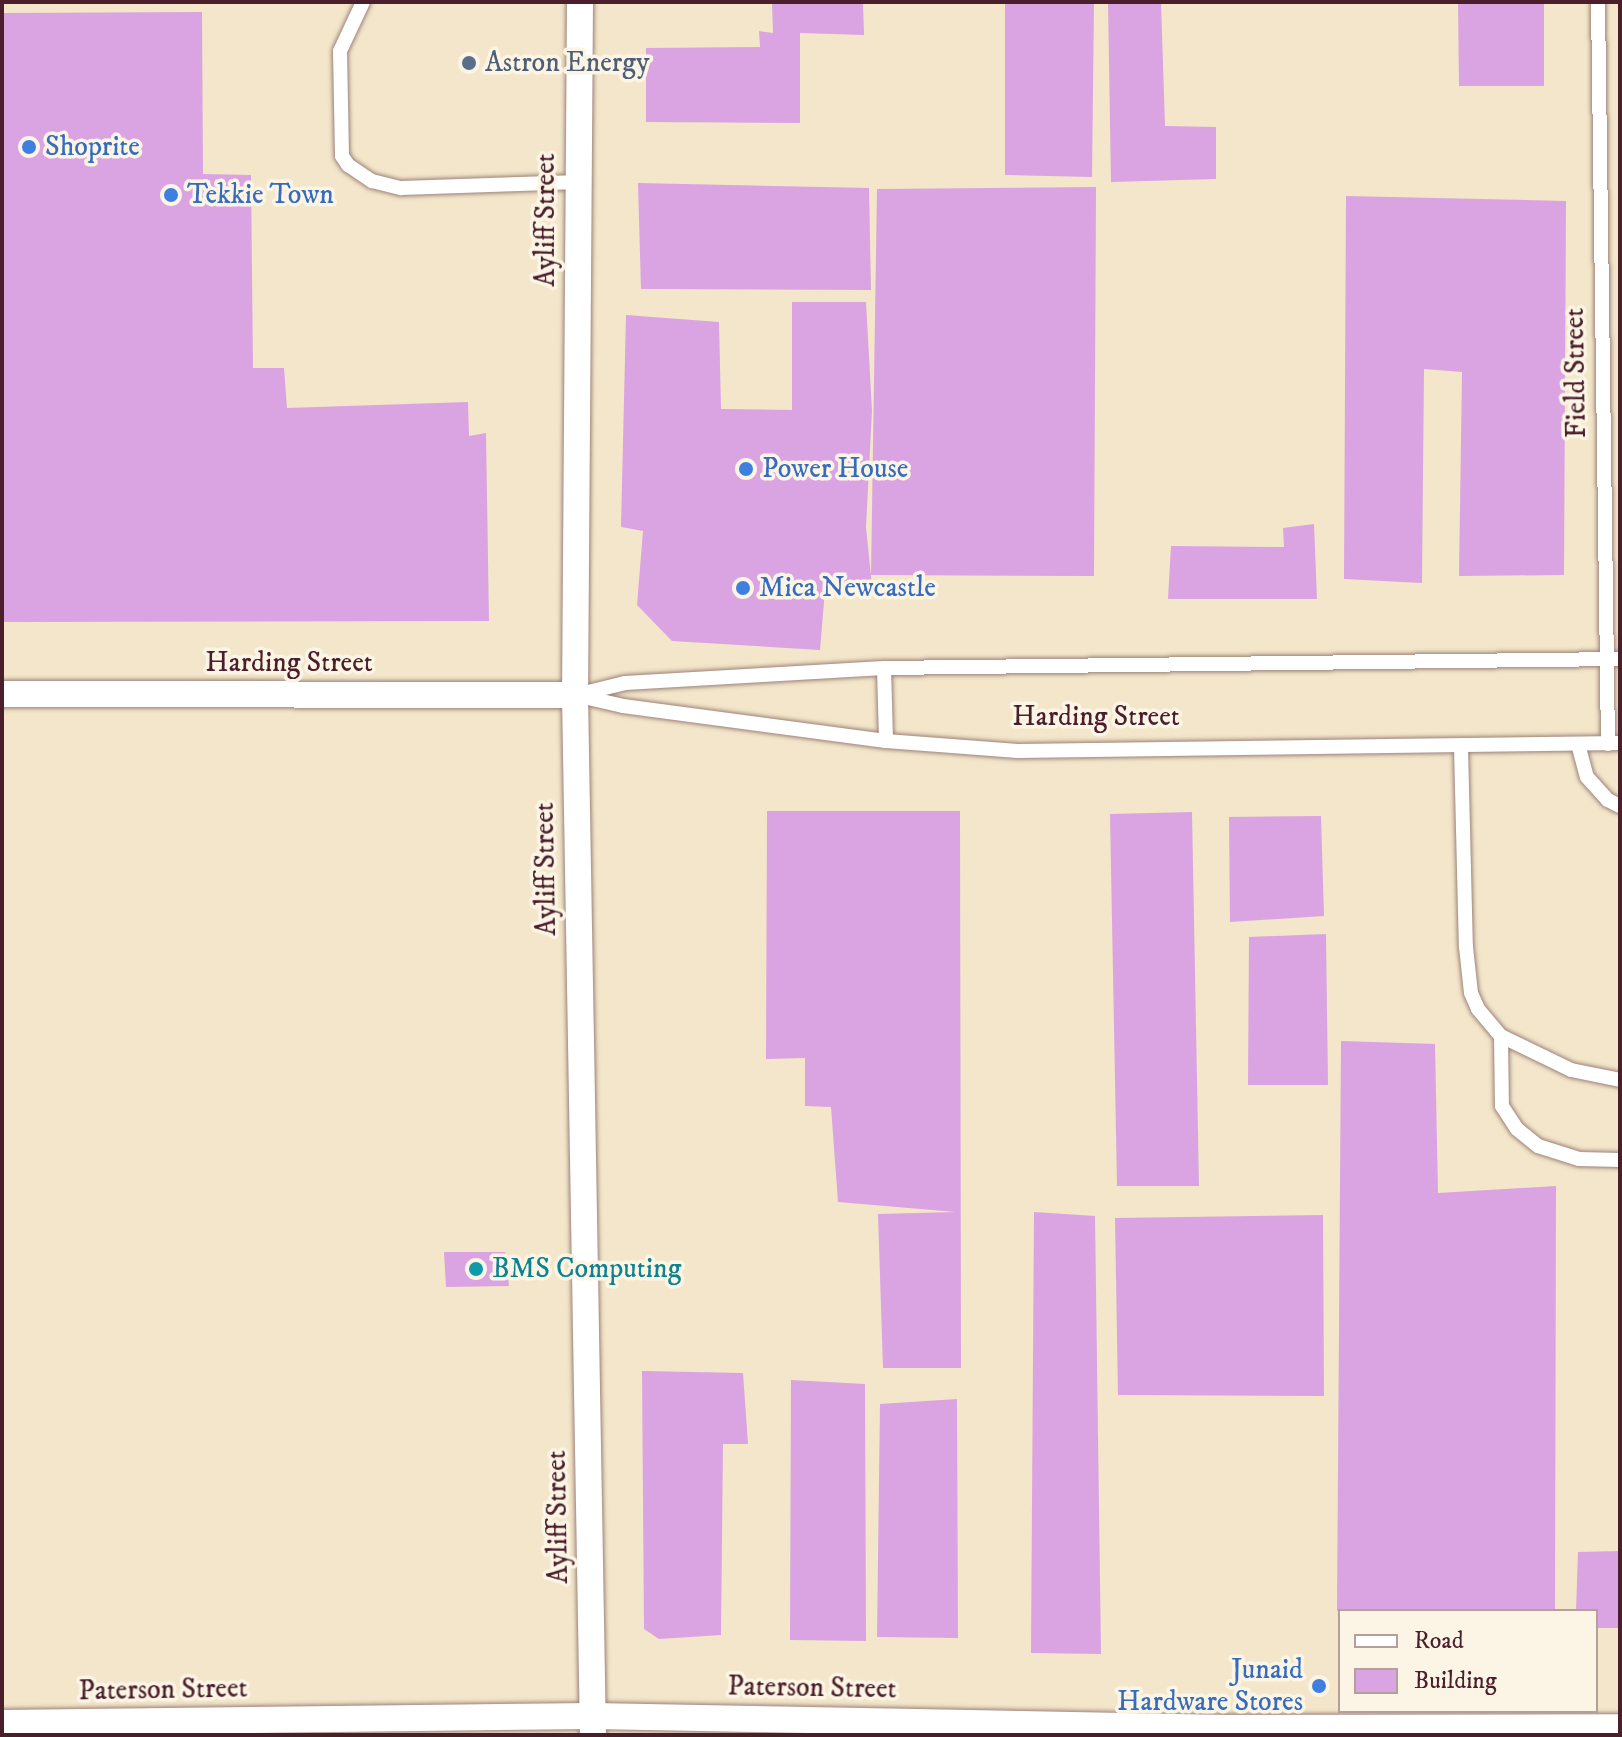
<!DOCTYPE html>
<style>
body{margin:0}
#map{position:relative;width:1622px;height:1737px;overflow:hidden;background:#f3e6ca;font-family:"IM FELL DW Pica",serif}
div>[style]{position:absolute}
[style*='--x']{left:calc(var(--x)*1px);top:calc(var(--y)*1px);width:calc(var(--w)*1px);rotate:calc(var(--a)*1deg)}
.building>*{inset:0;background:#d9a4e1}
.roads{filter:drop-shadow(0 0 2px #9e827a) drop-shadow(0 0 2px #9e827a)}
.service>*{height:14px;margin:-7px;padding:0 7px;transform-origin:7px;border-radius:7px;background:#fff}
.minor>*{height:26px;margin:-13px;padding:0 13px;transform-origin:13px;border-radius:13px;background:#fff}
.dots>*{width:22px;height:22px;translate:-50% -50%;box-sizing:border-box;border:4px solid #fcf5e5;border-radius:50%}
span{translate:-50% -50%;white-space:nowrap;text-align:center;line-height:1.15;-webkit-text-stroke:7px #fcf5e5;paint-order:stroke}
.service-label{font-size:28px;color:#4e5e75}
.left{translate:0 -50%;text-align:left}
.shop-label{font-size:28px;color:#366cbe}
.right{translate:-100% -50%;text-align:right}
.street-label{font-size:28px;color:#4a1f2b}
.culture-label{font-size:28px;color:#0d838f}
.frame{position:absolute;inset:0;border:4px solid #4a1f2b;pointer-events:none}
.legend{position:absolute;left:1338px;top:1609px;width:260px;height:104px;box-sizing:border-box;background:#fcf5e5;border:2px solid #b59f9b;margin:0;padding:10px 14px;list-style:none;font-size:24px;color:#4a1f2b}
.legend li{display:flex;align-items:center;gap:16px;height:40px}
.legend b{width:40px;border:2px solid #b59f9b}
</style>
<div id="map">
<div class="building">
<div style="clip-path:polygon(772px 2px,863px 2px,864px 35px,800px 33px,800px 123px,646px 122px,646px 48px,760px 47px,759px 31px,773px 33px)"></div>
<div style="clip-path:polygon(1005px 2px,1094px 2px,1092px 177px,1005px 175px)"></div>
<div style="clip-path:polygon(1108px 2px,1161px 2px,1165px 126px,1216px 127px,1216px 179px,1111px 182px)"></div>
<div style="clip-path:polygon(1458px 2px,1544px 2px,1544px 86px,1459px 86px)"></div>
<div style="clip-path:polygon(202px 12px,203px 174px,251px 175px,253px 368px,284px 368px,287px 408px,468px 402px,469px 436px,486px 433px,489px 621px,2px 622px,2px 13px)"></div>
<div style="clip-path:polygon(638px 183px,869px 188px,871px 290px,641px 289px)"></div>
<div style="clip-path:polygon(1096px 187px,1094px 576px,871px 575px,877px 189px)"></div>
<div style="clip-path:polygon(1346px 196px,1566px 201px,1564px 575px,1459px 576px,1462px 372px,1424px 369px,1422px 583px,1344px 579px)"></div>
<div style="clip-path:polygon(792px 302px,866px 302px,872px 411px,866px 527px,872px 586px,825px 590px,820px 650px,672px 641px,637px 605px,643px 531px,621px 527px,626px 315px,719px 322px,721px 409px,792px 410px)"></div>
<div style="clip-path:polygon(1314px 524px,1317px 599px,1168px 599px,1171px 546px,1284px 547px,1283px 528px)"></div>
<div style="clip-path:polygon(767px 811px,960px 811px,961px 1368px,883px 1368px,878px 1214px,956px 1212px,838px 1202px,831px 1107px,805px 1106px,805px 1058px,766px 1059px)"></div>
<div style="clip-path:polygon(1192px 812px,1199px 1186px,1117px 1186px,1110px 814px)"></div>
<div style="clip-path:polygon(1321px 816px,1324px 916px,1230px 922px,1229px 817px)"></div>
<div style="clip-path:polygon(1326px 934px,1328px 1085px,1248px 1085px,1249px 937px)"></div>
<div style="clip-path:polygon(1341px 1041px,1435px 1044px,1438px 1193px,1556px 1186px,1555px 1611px,1337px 1611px)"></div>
<div style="clip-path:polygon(1034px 1212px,1095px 1216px,1101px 1654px,1031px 1653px)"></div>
<div style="clip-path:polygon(1323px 1215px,1324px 1396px,1118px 1395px,1115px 1218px)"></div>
<div style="clip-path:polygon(444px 1252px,505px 1252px,509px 1286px,446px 1287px)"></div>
<div style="clip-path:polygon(642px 1371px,743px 1373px,748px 1444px,723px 1444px,721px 1635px,659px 1639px,644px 1629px)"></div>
<div style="clip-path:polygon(791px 1380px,865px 1384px,866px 1641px,790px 1640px)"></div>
<div style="clip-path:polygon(957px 1399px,958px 1638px,877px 1637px,880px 1404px)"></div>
<div style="clip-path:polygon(1620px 1551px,1620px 1628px,1596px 1628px,1596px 1611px,1576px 1611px,1578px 1552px)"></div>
</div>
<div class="roads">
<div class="service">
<div style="--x:363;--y:2;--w:54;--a:115.1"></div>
<div style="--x:340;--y:51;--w:105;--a:88.9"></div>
<div style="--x:342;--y:156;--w:11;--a:56"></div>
<div style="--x:348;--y:165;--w:29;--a:34"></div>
<div style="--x:372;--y:181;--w:30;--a:14"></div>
<div style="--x:401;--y:188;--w:178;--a:-1.9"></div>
<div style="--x:1598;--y:2;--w:742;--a:89.23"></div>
<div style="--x:884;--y:668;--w:73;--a:88.4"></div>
<div style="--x:580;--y:694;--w:46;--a:-13.7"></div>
<div style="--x:625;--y:683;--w:259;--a:-3.3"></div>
<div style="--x:884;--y:668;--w:736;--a:-0.7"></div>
<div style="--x:575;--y:695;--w:49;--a:12.9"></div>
<div style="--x:623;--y:706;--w:265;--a:7.6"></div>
<div style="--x:886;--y:741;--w:132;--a:4.3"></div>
<div style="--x:1018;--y:751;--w:602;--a:-0.76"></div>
<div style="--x:1578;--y:744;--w:34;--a:75"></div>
<div style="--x:1587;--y:777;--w:31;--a:48"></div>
<div style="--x:1608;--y:800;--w:13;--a:27"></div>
<div style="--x:1461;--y:747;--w:200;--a:88.6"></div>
<div style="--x:1466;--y:947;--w:46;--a:83.8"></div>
<div style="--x:1471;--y:993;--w:17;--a:66"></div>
<div style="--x:1478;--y:1009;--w:35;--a:50"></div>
<div style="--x:1501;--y:1036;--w:78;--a:25.9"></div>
<div style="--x:1571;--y:1070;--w:50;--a:11.5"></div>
<div style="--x:1501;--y:1036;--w:70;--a:89.2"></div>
<div style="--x:1502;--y:1106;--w:27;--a:57"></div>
<div style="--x:1517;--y:1129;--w:27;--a:39"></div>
<div style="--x:1538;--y:1146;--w:43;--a:17.6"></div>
<div style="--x:1579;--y:1159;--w:41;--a:1.4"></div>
</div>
<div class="minor">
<div style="--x:580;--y:2;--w:693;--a:90.41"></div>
<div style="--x:575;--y:695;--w:1040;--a:89.01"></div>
<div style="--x:2;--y:694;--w:573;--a:0.1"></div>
<div style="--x:2;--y:1723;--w:591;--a:-0.68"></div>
<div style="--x:593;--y:1716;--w:634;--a:1.08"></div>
<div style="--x:1227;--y:1728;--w:393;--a:-0.1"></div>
</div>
</div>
<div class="dots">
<div style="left:469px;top:63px;background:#5c6f8a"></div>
<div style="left:29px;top:147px;background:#3f7fe0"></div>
<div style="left:171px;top:195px;background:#3f7fe0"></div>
<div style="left:746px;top:469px;background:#3f7fe0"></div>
<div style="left:743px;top:588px;background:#3f7fe0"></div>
<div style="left:476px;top:1269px;background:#0f9aa8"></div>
<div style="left:1319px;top:1686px;background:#3f7fe0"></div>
</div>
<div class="service-label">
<span class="left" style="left:485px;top:63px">Astron Energy</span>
</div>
<div class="shop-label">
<span class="left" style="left:45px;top:147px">Shoprite</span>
<span class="left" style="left:187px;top:195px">Tekkie Town</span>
<span class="left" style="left:762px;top:469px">Power House</span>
<span class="left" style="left:759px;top:588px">Mica Newcastle</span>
<span class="right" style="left:1303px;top:1686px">Junaid<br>Hardware Stores</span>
</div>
<div class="street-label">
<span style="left:546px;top:220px;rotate:-90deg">Ayliff Street</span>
<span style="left:1576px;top:373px;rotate:-91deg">Field Street</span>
<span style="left:289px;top:663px">Harding Street</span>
<span style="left:1096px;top:717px">Harding Street</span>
<span style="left:546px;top:869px;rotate:-91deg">Ayliff Street</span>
<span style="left:558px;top:1517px;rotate:-91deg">Ayliff Street</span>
<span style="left:812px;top:1688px;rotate:1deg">Paterson Street</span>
<span style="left:163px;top:1690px;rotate:-1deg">Paterson Street</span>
</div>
<div class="culture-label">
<span class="left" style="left:492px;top:1269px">BMS Computing</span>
</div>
<div class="frame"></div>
<ul class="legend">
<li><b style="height:10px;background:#fff"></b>Road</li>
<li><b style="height:22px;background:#d9a4e1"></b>Building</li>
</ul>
</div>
